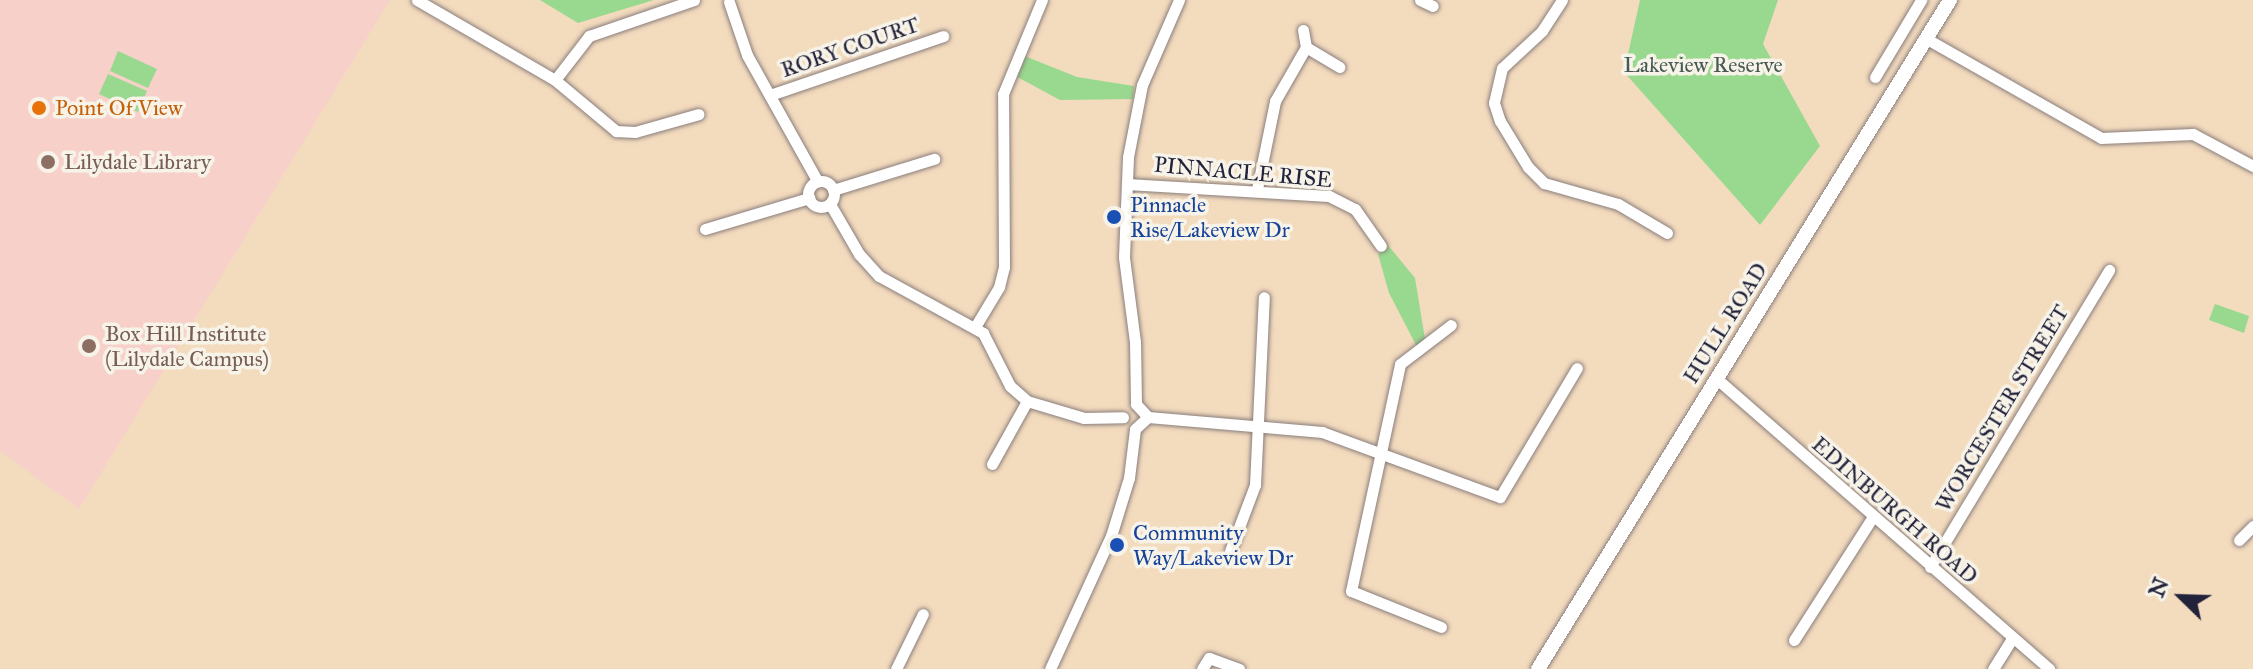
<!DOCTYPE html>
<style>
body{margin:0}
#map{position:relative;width:2253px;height:669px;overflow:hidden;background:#f3dbbe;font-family:"IM FELL Great Primer",serif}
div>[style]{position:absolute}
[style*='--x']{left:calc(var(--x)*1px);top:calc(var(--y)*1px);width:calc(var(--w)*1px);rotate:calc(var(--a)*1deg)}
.built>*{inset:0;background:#f7d1c9}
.green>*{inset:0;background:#99d98f}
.roads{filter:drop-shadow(0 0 2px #8a7e7c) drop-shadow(0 0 2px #8a7e7c)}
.minor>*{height:11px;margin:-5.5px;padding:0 5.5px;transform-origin:5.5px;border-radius:5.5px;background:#fff}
.minor>.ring{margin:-5.5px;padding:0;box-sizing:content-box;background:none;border:11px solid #fff;border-radius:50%}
.major>*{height:14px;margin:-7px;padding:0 7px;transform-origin:7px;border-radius:7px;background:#fff}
.dots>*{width:22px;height:22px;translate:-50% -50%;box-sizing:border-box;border:4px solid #f7f3e8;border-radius:50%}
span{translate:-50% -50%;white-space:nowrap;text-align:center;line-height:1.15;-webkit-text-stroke:7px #f7f3e8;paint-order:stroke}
.street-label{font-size:22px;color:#22223b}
.park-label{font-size:22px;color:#465954}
.food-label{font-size:22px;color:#c56008}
.left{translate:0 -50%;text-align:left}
.education-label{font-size:22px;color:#785e54}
.transit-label{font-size:22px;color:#164399}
.north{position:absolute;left:2141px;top:557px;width:80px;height:80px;-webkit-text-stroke:6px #f7f3e8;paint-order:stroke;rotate:293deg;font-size:22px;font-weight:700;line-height:32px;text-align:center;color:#22223b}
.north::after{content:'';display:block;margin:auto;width:28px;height:36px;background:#22223b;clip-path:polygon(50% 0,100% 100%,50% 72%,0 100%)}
</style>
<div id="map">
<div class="built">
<div style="clip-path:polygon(0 0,390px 0,79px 509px,0 451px)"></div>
</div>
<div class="green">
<div style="clip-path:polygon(540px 0,654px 0,578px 23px)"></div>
<div style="clip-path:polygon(1640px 0,1778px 0,1763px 44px,1820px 146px,1760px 225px,1624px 72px)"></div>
<div style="clip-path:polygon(118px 51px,157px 69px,148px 88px,110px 71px)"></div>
<div style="clip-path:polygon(1017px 53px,1077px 77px,1134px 86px,1133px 99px,1060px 100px,1012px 74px)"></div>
<div style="clip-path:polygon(108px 74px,147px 91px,138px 112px,99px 94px)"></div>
<div style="clip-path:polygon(1387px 244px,1415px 278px,1425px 339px,1417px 347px,1389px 293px,1378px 254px)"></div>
<div style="clip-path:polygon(2215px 304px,2249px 316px,2244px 333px,2209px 320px)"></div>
</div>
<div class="roads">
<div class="minor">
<div style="--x:417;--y:0;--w:160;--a:30.1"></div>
<div style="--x:555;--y:80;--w:80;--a:39.9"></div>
<div style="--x:616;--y:131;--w:19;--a:3"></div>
<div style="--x:635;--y:132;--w:66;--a:-15.7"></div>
<div style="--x:1420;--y:0;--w:14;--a:25"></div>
<div style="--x:1562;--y:0;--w:37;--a:123"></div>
<div style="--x:1542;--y:31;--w:54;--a:137.2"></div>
<div style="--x:1502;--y:68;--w:36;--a:103"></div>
<div style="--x:1494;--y:103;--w:19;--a:72"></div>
<div style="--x:1500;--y:121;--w:54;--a:58.7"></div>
<div style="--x:1528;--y:167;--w:23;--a:45"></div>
<div style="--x:1544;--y:183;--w:77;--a:15.8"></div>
<div style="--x:1618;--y:204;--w:57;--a:30.6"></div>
<div style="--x:729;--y:2;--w:56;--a:71.2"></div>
<div style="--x:747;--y:55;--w:145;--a:60.8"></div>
<div style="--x:1303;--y:30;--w:17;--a:80"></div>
<div style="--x:1927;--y:39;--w:200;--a:29.6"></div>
<div style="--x:2101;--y:138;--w:92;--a:-2.5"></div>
<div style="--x:2193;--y:134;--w:68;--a:28.1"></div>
<div style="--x:1306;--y:47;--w:39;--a:31"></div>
<div style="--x:1875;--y:77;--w:90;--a:-59.1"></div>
<div style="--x:555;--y:80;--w:56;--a:-52.3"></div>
<div style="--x:589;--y:36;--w:111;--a:-18.9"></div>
<div style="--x:770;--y:95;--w:183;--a:-18.8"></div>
<div class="ring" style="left:808px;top:181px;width:15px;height:15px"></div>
<div style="--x:1127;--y:184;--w:202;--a:3.4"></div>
<div style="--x:1329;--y:196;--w:29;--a:27"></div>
<div style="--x:1355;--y:209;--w:45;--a:54.9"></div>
<div style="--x:1257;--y:189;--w:90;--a:-78.4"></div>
<div style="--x:1275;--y:101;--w:62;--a:-60.1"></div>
<div style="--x:833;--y:190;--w:106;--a:-17.1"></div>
<div style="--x:830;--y:204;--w:58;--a:59.9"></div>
<div style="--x:859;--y:254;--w:30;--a:48"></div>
<div style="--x:879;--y:276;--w:119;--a:28.7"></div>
<div style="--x:983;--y:333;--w:59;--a:63"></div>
<div style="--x:1010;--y:386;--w:23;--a:41"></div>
<div style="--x:1027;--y:401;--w:59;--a:16.6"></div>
<div style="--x:1084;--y:418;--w:39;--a:-1"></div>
<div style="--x:705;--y:229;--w:109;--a:-16.6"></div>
<div style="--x:975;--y:327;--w:47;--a:-59"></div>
<div style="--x:999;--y:287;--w:21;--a:-76"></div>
<div style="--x:1004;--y:267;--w:173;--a:-90.3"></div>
<div style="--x:1003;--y:94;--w:102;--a:-67.5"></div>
<div style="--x:1717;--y:379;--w:441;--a:41.1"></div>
<div style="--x:1136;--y:404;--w:62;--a:-90.9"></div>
<div style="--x:1135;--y:342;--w:86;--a:-97.4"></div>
<div style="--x:1124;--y:257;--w:100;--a:-87.7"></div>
<div style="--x:1128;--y:157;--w:73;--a:-79"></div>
<div style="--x:1142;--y:85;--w:93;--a:-66.5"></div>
<div style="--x:1148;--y:417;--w:175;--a:4.9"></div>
<div style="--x:1322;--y:432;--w:189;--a:20.1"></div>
<div style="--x:1500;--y:497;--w:150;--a:-59.2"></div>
<div style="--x:1135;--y:429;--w:18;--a:-43"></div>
<div style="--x:1148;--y:417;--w:18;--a:-133"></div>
<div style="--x:992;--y:464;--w:72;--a:-60.9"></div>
<div style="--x:2239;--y:540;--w:20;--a:-45"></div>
<div style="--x:1230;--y:551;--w:71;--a:-69.3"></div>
<div style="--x:1255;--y:485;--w:188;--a:-87.3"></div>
<div style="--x:1930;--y:567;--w:347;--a:-58.9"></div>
<div style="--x:1441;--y:627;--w:97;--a:-158.2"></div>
<div style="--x:1351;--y:591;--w:232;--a:-77.8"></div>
<div style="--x:1400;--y:364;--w:64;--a:-37.4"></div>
<div style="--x:1794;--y:640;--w:145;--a:-57.4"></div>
<div style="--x:896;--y:669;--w:61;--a:-63.9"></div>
<div style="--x:1050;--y:669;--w:146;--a:-65.4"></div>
<div style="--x:1111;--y:536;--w:61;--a:-72.8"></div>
<div style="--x:1129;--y:478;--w:49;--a:-83"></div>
<div style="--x:1202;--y:669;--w:13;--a:-58"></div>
<div style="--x:1209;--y:658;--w:32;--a:20"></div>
<div style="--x:1993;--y:669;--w:36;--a:-58"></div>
</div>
<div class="major">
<div style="--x:1538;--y:669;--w:786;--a:-58.37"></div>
</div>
</div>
<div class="dots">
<div style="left:39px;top:108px;background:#e8710a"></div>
<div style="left:48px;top:162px;background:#8d6e63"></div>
<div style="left:1114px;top:217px;background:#1a4fb4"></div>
<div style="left:89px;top:346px;background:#8d6e63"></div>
<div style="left:1117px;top:545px;background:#1a4fb4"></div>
</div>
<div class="street-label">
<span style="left:850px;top:47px;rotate:-19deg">RORY COURT</span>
<span style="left:1243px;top:172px;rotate:5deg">PINNACLE RISE</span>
<span style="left:1725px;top:323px;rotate:-58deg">HULL ROAD</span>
<span style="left:2002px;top:408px;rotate:-59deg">WORCESTER STREET</span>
<span style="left:1895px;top:510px;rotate:41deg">EDINBURGH ROAD</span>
</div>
<div class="park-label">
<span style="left:1703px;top:65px">Lakeview Reserve</span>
</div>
<div class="food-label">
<span class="left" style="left:55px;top:108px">Point Of View</span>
</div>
<div class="education-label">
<span class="left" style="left:64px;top:162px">Lilydale Library</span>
<span class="left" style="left:105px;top:346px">Box Hill Institute<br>(Lilydale Campus)</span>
</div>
<div class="transit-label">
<span class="left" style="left:1130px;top:217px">Pinnacle<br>Rise/Lakeview Dr</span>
<span class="left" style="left:1133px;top:545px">Community<br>Way/Lakeview Dr</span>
</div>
<div class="north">N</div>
</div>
